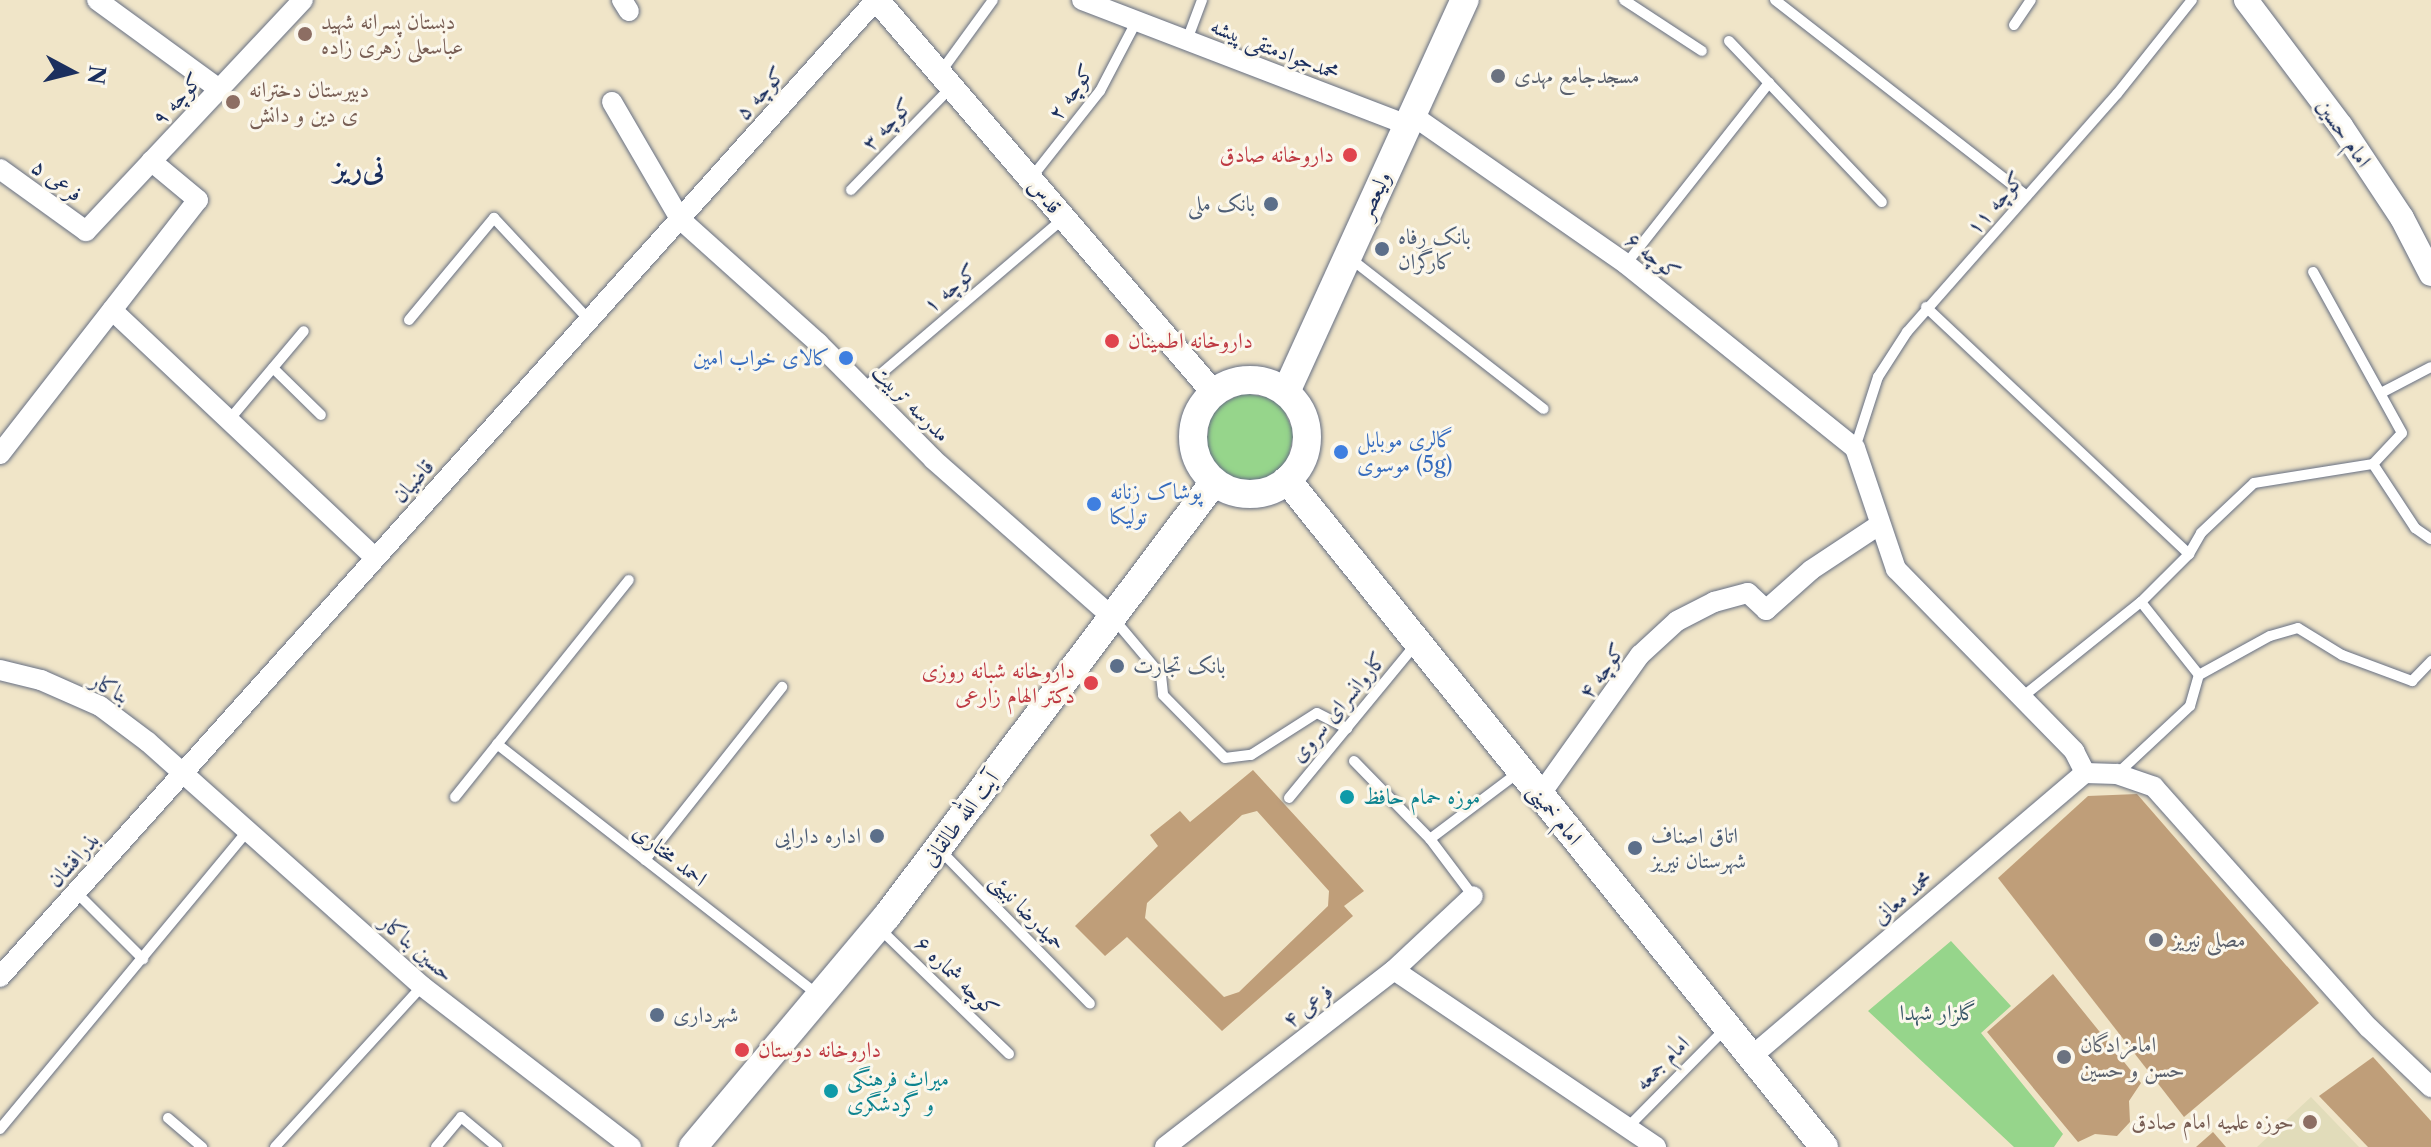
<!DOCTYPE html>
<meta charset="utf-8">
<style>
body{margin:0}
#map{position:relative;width:2431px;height:1147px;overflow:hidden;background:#f0e5c8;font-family:"Libre Caslon Text",Amiri,serif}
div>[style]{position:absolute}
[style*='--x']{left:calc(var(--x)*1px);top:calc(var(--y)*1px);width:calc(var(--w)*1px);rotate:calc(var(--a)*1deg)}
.built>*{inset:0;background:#e1dcba}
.green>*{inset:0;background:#96d58b}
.building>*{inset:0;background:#bf9e79}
.roads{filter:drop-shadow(0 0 2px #666f83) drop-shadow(0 0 2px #666f83)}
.service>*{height:10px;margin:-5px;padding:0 5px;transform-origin:5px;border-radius:5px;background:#fff}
.minor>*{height:20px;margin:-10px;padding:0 10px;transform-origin:10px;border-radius:10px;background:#fff}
.tertiary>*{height:24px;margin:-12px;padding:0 12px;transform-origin:12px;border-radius:12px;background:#fff}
.secondary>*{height:28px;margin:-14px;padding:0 14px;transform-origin:14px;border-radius:14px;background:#fff}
.secondary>.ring{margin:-14px;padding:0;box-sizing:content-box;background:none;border:28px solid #fff;border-radius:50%}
.dots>*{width:22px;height:22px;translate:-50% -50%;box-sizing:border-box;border:4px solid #fbf7ec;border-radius:50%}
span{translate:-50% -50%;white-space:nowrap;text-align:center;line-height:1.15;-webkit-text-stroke:6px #fbf7ec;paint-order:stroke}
.education-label{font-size:22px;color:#785e54}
.left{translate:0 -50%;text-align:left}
.right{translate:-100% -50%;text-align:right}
.street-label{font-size:22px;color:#1b2f5e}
.worship-label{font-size:22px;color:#5b616d}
.health-label{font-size:22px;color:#be3a42}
.service-label{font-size:22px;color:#4e5e75}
.shop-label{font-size:22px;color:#366cbe}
.culture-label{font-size:22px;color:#0d838f}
.park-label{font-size:22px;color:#3a5869}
.district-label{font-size:30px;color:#1b2f5e;font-weight:700}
.north{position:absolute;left:32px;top:32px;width:80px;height:80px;-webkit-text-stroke:6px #fbf7ec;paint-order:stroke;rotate:97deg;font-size:22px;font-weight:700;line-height:32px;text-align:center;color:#1b2f5e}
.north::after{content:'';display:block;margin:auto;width:28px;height:36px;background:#1b2f5e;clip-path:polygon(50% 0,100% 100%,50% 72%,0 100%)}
</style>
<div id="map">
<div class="built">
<div style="clip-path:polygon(2311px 1097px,2359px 1147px,2257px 1147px)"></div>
</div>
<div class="green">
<div style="clip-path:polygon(1243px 393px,1271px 398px,1282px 406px,1294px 433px,1287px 462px,1264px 481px,1248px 483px,1203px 469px,1210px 417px,1218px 406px)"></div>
<div style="clip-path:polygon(1951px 941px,2011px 1006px,1981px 1033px,2063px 1134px,2054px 1147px,2014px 1147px,1868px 1011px)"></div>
</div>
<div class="building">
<div style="clip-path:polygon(evenodd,1253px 770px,1364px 891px,1344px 906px,1353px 916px,1222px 1031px,1127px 937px,1105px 956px,1075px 926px,1158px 846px,1150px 835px,1180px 811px,1190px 822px,1253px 770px,1257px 811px,1329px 891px,1328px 906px,1239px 992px,1224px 997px,1145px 918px,1147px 903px,1242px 815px,1257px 811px)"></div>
<div style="clip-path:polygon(2137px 794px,2319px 1003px,2184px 1117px,1998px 878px,2088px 796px)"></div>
<div style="clip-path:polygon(2053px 974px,2141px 1083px,2129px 1101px,2130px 1122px,2117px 1136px,2095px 1134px,2078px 1142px,1987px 1032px)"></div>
<div style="clip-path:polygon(2373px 1057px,2431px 1121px,2431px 1147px,2368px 1147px,2319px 1096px)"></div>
<div style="clip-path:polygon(2213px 1132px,2226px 1147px,2196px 1147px)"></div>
</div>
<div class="roads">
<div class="service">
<div style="--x:1624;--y:0;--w:93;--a:33.2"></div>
<div style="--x:1775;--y:0;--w:319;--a:37.9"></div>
<div style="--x:2014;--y:25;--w:30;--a:-56"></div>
<div style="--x:1187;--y:40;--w:43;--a:-69.4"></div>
<div style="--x:1729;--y:41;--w:222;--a:46.5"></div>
<div style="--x:940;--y:73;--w:90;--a:-54"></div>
<div style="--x:1032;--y:177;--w:110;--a:-51.7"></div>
<div style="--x:1100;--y:91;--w:76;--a:-62.4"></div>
<div style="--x:851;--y:190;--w:144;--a:-45.8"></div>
<div style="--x:1351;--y:259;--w:244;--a:37.9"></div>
<div style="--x:1626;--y:264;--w:231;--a:-51.7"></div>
<div style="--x:1926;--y:307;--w:361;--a:43.2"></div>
<div style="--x:409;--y:320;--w:133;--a:-50.2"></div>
<div style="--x:494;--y:218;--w:139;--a:47"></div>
<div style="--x:273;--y:368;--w:67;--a:44.4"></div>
<div style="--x:863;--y:389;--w:264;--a:-40.4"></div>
<div style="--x:2381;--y:393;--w:56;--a:-27.5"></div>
<div style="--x:229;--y:420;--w:116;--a:-49.9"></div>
<div style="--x:1855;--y:448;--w:75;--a:-72.1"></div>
<div style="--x:1878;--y:377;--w:54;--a:-57.2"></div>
<div style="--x:1907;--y:332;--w:317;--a:-48.6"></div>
<div style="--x:2117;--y:94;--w:120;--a:-51.4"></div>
<div style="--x:2373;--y:464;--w:77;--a:56.7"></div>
<div style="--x:2415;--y:528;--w:19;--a:35"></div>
<div style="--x:2141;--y:602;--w:93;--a:51.5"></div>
<div style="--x:2199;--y:675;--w:81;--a:-28.8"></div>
<div style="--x:2270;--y:636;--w:29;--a:-16"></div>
<div style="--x:2298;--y:628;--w:52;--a:31.5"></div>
<div style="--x:2342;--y:655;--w:75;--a:20.4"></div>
<div style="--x:2412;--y:681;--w:28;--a:-46"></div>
<div style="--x:1113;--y:618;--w:75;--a:49.9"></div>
<div style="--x:1161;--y:675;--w:20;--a:84"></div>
<div style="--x:1163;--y:695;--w:88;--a:45.5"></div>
<div style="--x:1225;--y:758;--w:26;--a:-7"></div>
<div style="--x:1251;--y:755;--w:78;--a:-32.5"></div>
<div style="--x:1317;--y:713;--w:34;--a:27"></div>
<div style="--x:2021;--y:698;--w:154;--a:-38.7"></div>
<div style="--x:2141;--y:602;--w:68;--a:-45"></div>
<div style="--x:2189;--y:554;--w:24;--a:-60"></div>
<div style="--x:2201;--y:533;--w:73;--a:-43.3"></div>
<div style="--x:2254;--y:483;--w:121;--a:-9.1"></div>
<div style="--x:2373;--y:464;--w:42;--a:-46.9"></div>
<div style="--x:2402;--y:433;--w:184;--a:-118.9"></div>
<div style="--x:497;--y:744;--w:407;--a:38"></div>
<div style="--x:1354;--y:761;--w:109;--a:45.7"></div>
<div style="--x:2117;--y:774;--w:100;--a:-43"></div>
<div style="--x:2190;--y:706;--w:32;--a:-74"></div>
<div style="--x:455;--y:797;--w:278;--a:-51.3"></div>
<div style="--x:1289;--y:798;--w:200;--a:-50.5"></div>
<div style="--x:939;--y:849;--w:216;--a:45.7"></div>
<div style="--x:645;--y:860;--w:221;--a:-51.6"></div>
<div style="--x:76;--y:892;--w:95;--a:45"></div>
<div style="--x:1473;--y:896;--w:71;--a:-127"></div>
<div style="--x:1430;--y:839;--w:111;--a:-37"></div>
<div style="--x:879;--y:928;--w:181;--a:44.1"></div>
<div style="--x:168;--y:1118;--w:45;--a:40.5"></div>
<div style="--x:1627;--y:1128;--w:139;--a:-45.3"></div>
<div style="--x:0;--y:1129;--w:388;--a:-50.3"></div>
<div style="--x:275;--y:1147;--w:218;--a:-47.6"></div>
<div style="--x:436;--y:1147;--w:39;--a:-50"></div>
<div style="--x:461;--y:1117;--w:47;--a:39.8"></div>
</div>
<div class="minor">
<div style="--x:97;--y:0;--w:151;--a:36.1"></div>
<div style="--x:622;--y:0;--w:13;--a:58"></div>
<div style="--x:1082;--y:0;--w:348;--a:21"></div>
<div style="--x:612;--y:102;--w:135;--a:59.8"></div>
<div style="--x:680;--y:219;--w:186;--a:41.9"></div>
<div style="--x:818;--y:343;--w:163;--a:45.2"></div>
<div style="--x:933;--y:459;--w:239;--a:41.4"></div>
<div style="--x:1412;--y:115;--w:261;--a:34.8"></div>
<div style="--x:1626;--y:264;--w:294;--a:38.8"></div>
<div style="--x:1855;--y:448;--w:128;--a:71.3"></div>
<div style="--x:1896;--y:569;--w:255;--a:45.6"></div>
<div style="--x:2074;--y:751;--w:25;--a:63"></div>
<div style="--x:0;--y:169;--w:106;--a:35.8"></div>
<div style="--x:86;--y:231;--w:317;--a:-46.8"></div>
<div style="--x:112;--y:310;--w:361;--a:43.3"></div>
<div style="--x:0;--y:454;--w:322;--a:-52.1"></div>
<div style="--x:198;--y:200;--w:61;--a:-140.3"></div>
<div style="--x:0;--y:670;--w:42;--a:13.7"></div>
<div style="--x:41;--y:680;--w:64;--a:23.8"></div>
<div style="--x:100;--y:706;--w:60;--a:36.9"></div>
<div style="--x:148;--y:742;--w:367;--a:41.7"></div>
<div style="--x:422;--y:986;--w:264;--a:37.6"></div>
<div style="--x:2085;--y:773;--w:32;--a:2"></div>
<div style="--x:2117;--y:774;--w:39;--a:19"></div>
<div style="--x:2154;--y:787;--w:323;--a:48.3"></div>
<div style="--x:2369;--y:1028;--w:86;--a:43.6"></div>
<div style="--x:1540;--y:795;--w:172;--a:-54.5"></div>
<div style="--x:1640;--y:655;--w:50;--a:-42.6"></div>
<div style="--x:1677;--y:621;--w:42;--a:-27.2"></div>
<div style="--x:1714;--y:602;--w:35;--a:-15"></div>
<div style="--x:1748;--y:593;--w:25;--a:43"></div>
<div style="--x:1766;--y:610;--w:60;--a:-41.6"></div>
<div style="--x:1811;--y:570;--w:82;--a:-33.5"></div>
<div style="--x:1394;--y:970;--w:316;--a:34"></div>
<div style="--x:0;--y:977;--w:1312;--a:-48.12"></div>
<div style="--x:1751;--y:1057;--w:438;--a:-40.4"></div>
<div style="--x:1165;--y:1147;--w:289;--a:-37.7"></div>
<div style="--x:1394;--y:970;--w:108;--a:-43.1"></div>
</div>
<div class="tertiary">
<div style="--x:877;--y:0;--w:518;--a:49.39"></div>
<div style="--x:2246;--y:0;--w:158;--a:53"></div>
<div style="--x:2341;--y:126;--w:110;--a:56.5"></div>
<div style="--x:2402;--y:218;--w:63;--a:62.6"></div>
</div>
<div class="secondary">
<div class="ring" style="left:1193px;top:380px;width:86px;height:86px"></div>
<div style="--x:1286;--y:392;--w:431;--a:-65.5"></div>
<div style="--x:1287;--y:480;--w:856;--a:51.16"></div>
<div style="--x:693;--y:1147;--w:302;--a:-50"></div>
<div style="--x:887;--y:916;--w:543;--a:-53"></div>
</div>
</div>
<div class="dots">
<div style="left:305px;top:34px;background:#8d6e63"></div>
<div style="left:1498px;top:76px;background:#6b7280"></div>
<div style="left:233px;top:102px;background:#8d6e63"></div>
<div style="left:1350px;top:155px;background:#e0444e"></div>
<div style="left:1271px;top:204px;background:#5c6f8a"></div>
<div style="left:1382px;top:249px;background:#5c6f8a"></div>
<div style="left:1112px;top:341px;background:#e0444e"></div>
<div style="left:846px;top:358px;background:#3f7fe0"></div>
<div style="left:1341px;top:452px;background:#3f7fe0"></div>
<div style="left:1094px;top:504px;background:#3f7fe0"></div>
<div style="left:1117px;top:666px;background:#5c6f8a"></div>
<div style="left:1091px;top:683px;background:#e0444e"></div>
<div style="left:1347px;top:797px;background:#0f9aa8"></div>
<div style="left:877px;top:836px;background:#5c6f8a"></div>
<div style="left:1635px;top:848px;background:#5c6f8a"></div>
<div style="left:2156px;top:940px;background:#6b7280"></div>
<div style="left:657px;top:1015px;background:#5c6f8a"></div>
<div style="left:742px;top:1050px;background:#e0444e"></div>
<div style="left:2064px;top:1057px;background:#6b7280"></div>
<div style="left:831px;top:1091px;background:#0f9aa8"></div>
<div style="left:2310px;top:1122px;background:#8d6e63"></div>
</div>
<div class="education-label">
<span class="left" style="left:321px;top:34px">دبستان پسرانه شهید<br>عباسعلی زهری زاده</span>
<span class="left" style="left:249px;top:102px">دبیرستان دخترانه<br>ی دین و دانش</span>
<span class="right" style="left:2294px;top:1122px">حوزه علمیه امام صادق</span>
</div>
<div class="street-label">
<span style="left:1275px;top:49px;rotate:21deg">محمدجوادمتقی پیشه</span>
<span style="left:1071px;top:92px;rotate:-55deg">کوچه ۲</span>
<span style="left:760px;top:93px;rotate:-48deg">کوچه ۵</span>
<span style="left:177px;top:99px;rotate:-47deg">کوچه ۹</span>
<span style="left:887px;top:124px;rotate:-46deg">کوچه ۳</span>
<span style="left:2344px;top:133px;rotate:55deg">امام حسین</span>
<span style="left:57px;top:180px;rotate:36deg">فرعی ۵</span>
<span style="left:1374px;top:195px;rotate:-65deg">ولیعصر</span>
<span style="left:1045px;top:196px;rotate:50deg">قدس</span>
<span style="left:1995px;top:203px;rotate:-49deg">کوچه ۱۱</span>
<span style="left:1653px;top:256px;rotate:38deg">۶ کوچه</span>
<span style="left:950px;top:288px;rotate:-40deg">کوچه ۱</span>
<span style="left:911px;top:403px;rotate:45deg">مدرسه تربیت</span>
<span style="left:413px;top:481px;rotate:-48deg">قاضیان</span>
<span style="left:1602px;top:671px;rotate:-55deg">کوچه ۴</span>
<span style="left:110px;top:688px;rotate:30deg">بناکار</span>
<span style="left:1338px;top:707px;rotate:-50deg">کاروانسرای سروی</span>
<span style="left:1555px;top:814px;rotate:51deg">امام خمینی</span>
<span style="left:960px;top:819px;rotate:-53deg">آیت الله طالقانی</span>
<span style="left:670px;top:855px;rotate:38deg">احمد مختاری</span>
<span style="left:73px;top:860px;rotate:-48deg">بذرافشان</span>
<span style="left:1902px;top:897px;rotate:-40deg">محمد معانی</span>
<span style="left:1028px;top:912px;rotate:46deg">حمیدرضا نبیئی</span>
<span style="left:417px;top:948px;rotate:41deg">حسین بناکار</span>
<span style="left:957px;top:976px;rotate:44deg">کوچه شماره ۶</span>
<span style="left:1308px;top:1006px;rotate:-38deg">فرعی ۴</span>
<span style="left:1662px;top:1063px;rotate:-45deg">امام جمعه</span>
</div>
<div class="worship-label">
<span class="left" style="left:1514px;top:76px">مسجدجامع مهدی</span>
<span class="left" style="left:2172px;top:940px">مصلی نیریز</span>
<span class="left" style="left:2080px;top:1057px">امامزادگان<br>حسن و حسین</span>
</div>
<div class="health-label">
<span class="right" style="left:1334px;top:155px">داروخانه صادق</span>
<span class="left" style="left:1128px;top:341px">داروخانه اطمینان</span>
<span class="right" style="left:1075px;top:683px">داروخانه شبانه روزی<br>دکتر الهام زارعی</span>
<span class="left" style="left:758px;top:1050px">داروخانه دوستان</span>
</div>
<div class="service-label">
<span class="right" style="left:1255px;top:204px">بانک ملی</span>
<span class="left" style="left:1398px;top:249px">بانک رفاه<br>کارگران</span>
<span class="left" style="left:1133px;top:666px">بانک تجارت</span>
<span class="left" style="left:1651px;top:848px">اتاق اصناف<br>شهرستان نیریز</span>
<span class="right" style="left:861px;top:836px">اداره دارایی</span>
<span class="left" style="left:673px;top:1015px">شهرداری</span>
</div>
<div class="shop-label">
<span class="right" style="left:830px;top:358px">کالای خواب امین</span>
<span class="left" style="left:1357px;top:452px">گالری موبایل<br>موسوی (5g)</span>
<span class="left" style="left:1110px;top:504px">پوشاک زنانه<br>تولیکا</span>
</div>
<div class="culture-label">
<span class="left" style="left:1363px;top:797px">موزه حمام حافظ</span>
<span class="left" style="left:847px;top:1091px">میراث فرهنگی<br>و گردشگری</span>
</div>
<div class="park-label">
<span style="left:1938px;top:1013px">گلزار شهدا</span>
</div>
<div class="district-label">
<span style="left:359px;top:168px">نی‌ریز</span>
</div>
<div class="north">N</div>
</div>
